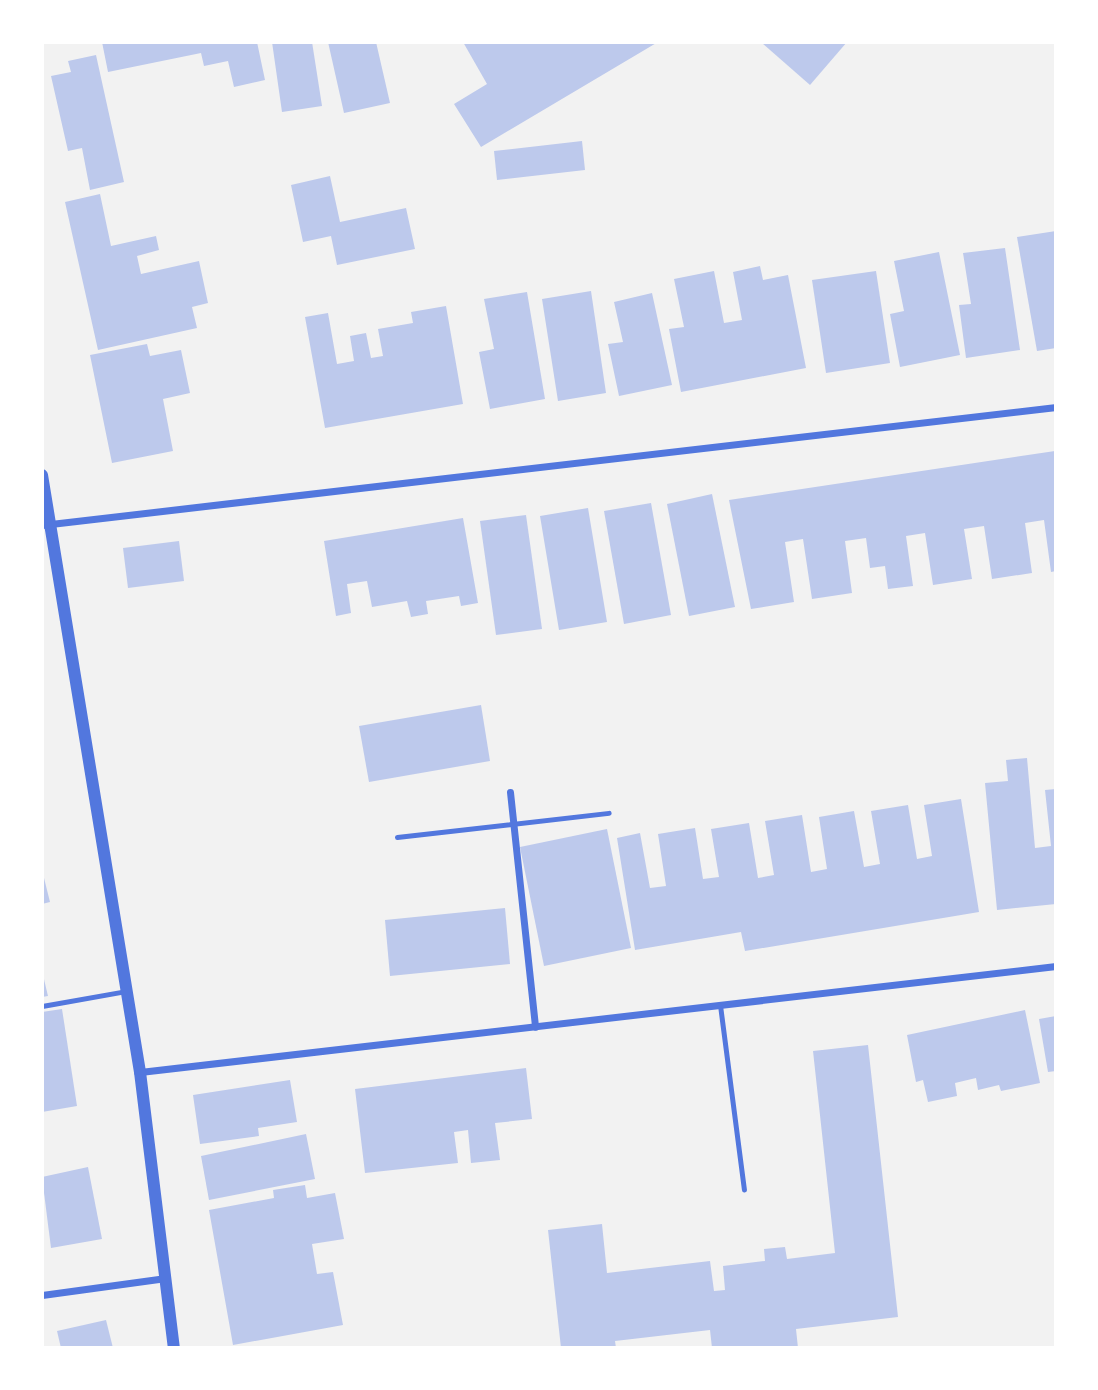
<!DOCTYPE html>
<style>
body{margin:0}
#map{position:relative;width:1098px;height:1390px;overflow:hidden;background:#f2f2f2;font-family:Arial,sans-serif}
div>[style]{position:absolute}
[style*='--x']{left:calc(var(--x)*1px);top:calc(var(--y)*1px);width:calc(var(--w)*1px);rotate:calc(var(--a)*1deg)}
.building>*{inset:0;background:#bdc9ec}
.service>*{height:5px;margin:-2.5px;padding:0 2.5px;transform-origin:2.5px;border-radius:2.5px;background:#5277de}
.minor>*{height:7px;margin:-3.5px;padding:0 3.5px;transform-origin:3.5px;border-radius:3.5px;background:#5277de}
.tertiary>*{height:12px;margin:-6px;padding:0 6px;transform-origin:6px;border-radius:6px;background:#5277de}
span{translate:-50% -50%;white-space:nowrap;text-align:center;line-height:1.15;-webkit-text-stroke:5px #fff;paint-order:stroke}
.frame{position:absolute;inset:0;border:44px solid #fff;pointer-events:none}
</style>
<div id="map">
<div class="building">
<div style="clip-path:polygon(102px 42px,257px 42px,265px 80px,234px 87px,228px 61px,204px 66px,201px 53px,108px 72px)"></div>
<div style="clip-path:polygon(272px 42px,312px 42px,322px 106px,282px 112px)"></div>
<div style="clip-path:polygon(328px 42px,376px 42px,390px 103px,344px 113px)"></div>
<div style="clip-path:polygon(463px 42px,658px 42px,481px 147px,454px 104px,487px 84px)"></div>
<div style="clip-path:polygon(761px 42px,847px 42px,810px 85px)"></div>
<div style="clip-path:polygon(96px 55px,124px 182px,90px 190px,82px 148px,68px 151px,51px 76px,71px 72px,68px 61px)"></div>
<div style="clip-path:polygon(582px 141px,585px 170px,497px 180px,494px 151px)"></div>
<div style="clip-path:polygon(330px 176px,340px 222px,406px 208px,415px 249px,337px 265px,331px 236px,303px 242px,291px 185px)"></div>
<div style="clip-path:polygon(100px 194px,111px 246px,156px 236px,159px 250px,137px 256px,141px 274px,199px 261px,208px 303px,192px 307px,197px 328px,98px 350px,65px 202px)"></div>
<div style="clip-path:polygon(1056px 231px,1056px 348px,1037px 351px,1017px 237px)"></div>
<div style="clip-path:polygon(1005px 248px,1020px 350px,966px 358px,959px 305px,971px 304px,963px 253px)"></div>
<div style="clip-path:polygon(939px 252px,960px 355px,900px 367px,890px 314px,904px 311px,894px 261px)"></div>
<div style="clip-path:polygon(760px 266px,763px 280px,788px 275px,806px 368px,681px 392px,669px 329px,684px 327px,674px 279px,714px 271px,724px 323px,742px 320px,733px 272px)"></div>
<div style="clip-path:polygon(876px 271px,890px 363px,826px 373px,812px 280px)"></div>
<div style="clip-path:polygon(591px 291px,606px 393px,558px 401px,542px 299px)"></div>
<div style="clip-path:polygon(527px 292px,545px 399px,490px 409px,479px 352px,494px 349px,484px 299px)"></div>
<div style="clip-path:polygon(652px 293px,672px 385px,619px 396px,608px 344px,623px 342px,614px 302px)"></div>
<div style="clip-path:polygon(446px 306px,463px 404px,325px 428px,305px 317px,328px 313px,337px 364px,354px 361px,350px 336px,366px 333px,371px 358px,383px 356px,378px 329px,413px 323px,411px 312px)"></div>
<div style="clip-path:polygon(147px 344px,150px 356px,181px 350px,190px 393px,163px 399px,173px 451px,112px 463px,90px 355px)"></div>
<div style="clip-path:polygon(1055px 451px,1056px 571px,1051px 572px,1044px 520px,1025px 523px,1032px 573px,992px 579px,984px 526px,964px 529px,972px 579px,933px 585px,925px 533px,906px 536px,913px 586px,888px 589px,885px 566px,870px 568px,866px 538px,845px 541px,852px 593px,812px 599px,803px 539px,785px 542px,794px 602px,751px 609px,729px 500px)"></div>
<div style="clip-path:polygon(712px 494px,735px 607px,689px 616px,667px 504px)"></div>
<div style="clip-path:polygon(651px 503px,671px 615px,624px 624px,604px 511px)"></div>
<div style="clip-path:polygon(588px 508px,607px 622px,559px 630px,540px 516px)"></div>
<div style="clip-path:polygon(526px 515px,542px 629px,496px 635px,480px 521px)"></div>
<div style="clip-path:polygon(463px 518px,478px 603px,461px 606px,459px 596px,426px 601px,428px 614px,411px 617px,407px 601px,372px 607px,367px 581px,347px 584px,351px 613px,336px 616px,324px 541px)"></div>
<div style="clip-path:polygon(179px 541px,184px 581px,128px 588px,123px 548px)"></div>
<div style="clip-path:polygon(481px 705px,490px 761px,369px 782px,359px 726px)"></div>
<div style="clip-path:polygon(1027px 758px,1035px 848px,1051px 846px,1045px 790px,1056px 789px,1056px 904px,997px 910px,985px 783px,1008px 781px,1006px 760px)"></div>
<div style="clip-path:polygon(961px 799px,979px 912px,745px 951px,741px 932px,635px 950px,617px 838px,640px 833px,650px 888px,666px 886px,658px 834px,695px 828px,703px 879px,719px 877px,711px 829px,749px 823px,758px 878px,774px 875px,765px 821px,802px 815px,811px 872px,827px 869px,819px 817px,854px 811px,864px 867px,880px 864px,871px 811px,908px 805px,917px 859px,932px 856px,924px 805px)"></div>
<div style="clip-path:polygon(607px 829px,631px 948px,544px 966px,520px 847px)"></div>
<div style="clip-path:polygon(42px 870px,50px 902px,42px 904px)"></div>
<div style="clip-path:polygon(505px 908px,510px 964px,390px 976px,385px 920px)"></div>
<div style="clip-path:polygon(42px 971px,48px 996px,42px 997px)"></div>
<div style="clip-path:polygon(62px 1009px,77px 1106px,42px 1112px,42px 1012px)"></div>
<div style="clip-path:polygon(1025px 1010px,1040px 1083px,1001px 1091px,999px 1085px,978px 1090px,976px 1078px,955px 1083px,957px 1096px,928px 1102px,923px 1080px,916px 1082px,907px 1035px)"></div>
<div style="clip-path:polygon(1056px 1016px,1056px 1071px,1048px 1072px,1039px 1019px)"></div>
<div style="clip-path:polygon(868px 1045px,898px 1317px,796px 1329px,798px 1348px,712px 1348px,710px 1330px,615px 1341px,616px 1348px,561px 1348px,548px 1230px,602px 1224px,607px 1273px,710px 1261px,714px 1291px,725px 1290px,723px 1266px,765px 1261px,764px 1249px,785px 1247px,787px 1259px,835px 1253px,813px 1051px)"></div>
<div style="clip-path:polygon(526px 1068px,532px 1119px,495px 1123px,500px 1160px,471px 1163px,468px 1130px,454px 1132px,458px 1163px,365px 1173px,355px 1089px)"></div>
<div style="clip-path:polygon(290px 1080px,297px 1122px,258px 1128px,259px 1136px,200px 1144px,193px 1095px)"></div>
<div style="clip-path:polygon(306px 1134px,315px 1179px,209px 1200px,201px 1156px)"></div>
<div style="clip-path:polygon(88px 1167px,102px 1239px,51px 1248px,42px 1177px)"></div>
<div style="clip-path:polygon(305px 1185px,307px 1198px,335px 1193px,344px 1239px,312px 1244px,317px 1274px,333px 1272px,343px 1325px,233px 1345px,209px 1210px,274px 1198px,273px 1190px)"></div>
<div style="clip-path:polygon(106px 1320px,113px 1348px,61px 1348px,57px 1331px)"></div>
</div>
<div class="service">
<div style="--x:397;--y:837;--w:213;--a:-6.5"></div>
<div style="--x:720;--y:1005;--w:186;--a:82.6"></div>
<div style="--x:42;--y:1006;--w:85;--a:-10.1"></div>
</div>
<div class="minor">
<div style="--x:42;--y:525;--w:1021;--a:-6.64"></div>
<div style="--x:510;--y:792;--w:236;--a:83.9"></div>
<div style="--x:140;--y:1072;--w:922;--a:-6.6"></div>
<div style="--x:42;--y:1295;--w:125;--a:-7.8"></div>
</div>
<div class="tertiary">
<div style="--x:42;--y:475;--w:605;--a:80.68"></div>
<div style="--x:140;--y:1072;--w:278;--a:83"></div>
</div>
<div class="frame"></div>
</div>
